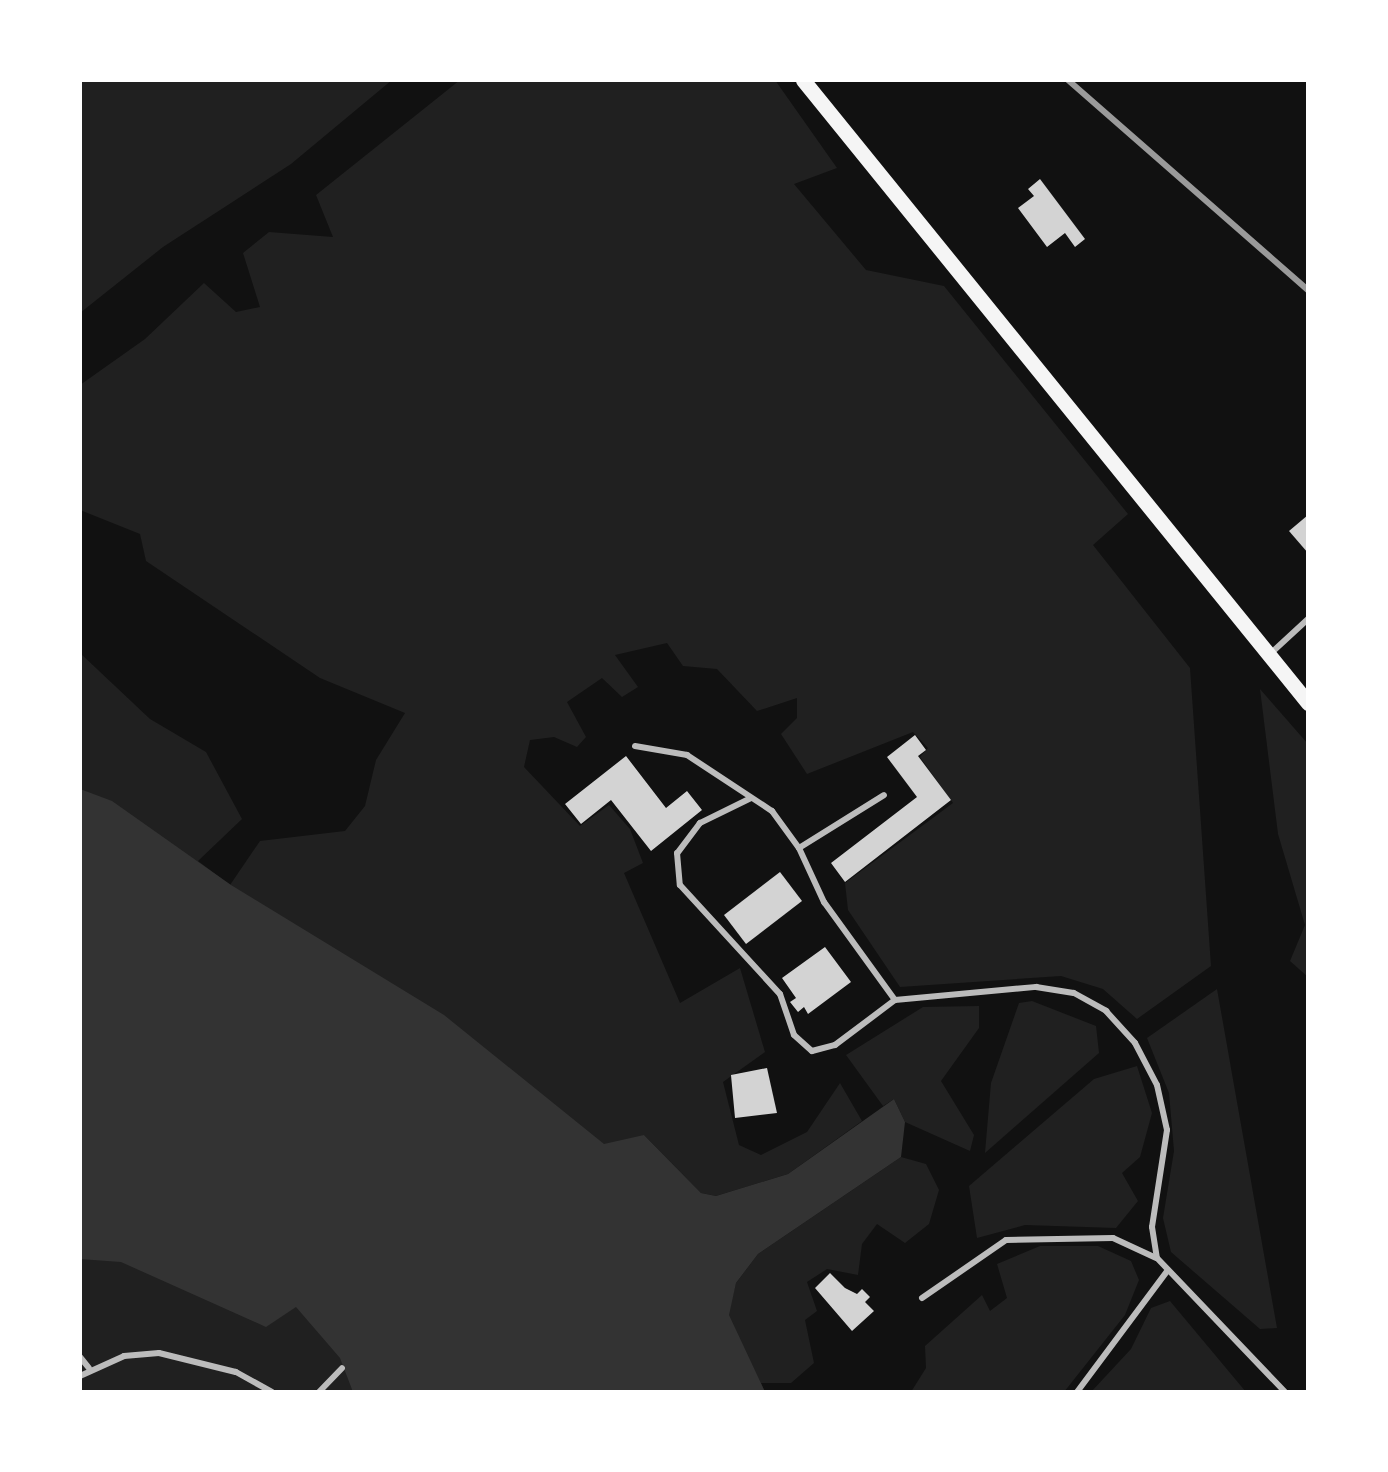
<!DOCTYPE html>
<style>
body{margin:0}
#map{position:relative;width:1388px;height:1472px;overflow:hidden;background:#111;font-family:"Source Sans 3",sans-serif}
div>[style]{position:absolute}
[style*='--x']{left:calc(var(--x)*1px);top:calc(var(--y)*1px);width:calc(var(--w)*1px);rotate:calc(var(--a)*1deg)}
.green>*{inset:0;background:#202020}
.water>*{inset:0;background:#333}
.building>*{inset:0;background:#d3d3d3}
.service>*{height:6px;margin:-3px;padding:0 3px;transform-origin:3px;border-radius:3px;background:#bcbcbc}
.secondary>*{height:15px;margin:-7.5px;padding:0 7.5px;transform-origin:7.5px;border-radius:7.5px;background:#f5f5f5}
.rail>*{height:6px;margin:-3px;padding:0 3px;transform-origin:3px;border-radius:3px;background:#9a9a9a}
span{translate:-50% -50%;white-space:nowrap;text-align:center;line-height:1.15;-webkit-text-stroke:9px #fff;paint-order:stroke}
.frame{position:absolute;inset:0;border:82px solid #fff;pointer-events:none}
</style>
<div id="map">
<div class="green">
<div style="clip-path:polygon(80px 80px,392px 80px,291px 164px,163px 247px,80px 313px)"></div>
<div style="clip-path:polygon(460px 80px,775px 80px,837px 168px,794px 184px,866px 270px,944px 286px,1128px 514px,1093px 545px,1190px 668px,1211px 966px,1137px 1019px,1103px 989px,1061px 976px,900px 987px,848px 910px,845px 883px,953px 803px,920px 757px,928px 748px,913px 732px,807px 774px,781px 734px,797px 718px,797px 698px,757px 711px,717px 669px,683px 666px,667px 643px,615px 655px,638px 687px,622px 697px,602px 678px,567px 702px,586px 737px,577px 747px,554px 737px,530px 740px,524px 767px,580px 826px,609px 805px,630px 829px,643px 863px,624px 873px,680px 1003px,740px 968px,765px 1052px,723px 1082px,739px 1145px,761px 1155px,807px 1132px,840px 1083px,862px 1121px,788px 1174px,716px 1196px,701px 1193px,644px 1135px,728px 1314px,736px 1283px,758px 1254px,901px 1157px,926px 1164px,939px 1190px,929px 1224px,905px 1243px,877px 1224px,862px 1244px,858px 1275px,827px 1269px,807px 1282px,817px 1311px,805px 1320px,814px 1363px,791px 1383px,761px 1383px,765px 1392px,80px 1392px,80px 653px,150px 719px,206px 752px,242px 819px,198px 861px,230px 885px,260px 841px,345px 831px,365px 806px,376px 760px,405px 713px,320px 678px,146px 561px,140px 534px,80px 510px,80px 385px,145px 339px,204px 283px,236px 312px,260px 307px,243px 253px,269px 232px,333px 237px,316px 195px)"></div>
<div style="clip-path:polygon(1260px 689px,1308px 744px,1308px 977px,1290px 961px,1305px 925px,1278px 834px)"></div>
<div style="clip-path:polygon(1217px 989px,1277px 1328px,1260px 1329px,1171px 1252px,1163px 1218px,1174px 1151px,1169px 1093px,1147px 1038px)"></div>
<div style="clip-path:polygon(1032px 1001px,1096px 1026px,1099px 1053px,985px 1153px,991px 1083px,1019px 1003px)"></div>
<div style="clip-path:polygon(979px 1006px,979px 1028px,941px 1081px,974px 1135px,970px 1151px,905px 1122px,894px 1099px,883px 1106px,846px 1055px,923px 1007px)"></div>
<div style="clip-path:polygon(1137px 1066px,1152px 1113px,1140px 1157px,1122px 1173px,1138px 1201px,1116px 1228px,1025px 1225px,977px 1238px,969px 1186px,1094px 1079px)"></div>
<div style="clip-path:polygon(1040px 1246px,1098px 1246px,1131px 1261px,1139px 1280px,1125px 1315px,1064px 1392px,911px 1392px,926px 1368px,925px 1346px,982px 1295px,990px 1311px,1007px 1298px,997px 1264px)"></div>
<div style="clip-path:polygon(1170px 1301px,1246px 1392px,1091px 1392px,1131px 1349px,1151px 1308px)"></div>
</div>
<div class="water">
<div style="clip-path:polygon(80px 789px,112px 801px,231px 885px,444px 1015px,604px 1144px,644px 1135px,701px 1193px,716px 1196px,788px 1174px,894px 1099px,905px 1122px,901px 1157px,758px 1254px,736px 1283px,729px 1315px,765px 1392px,353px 1392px,340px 1358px,296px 1307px,266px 1327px,121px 1262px,80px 1259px)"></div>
</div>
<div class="building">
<div style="clip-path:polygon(1040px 179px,1085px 239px,1075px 247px,1065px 233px,1047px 247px,1018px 208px,1034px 196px,1028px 189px)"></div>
<div style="clip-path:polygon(1308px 515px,1308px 553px,1289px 531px)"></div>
<div style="clip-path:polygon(915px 735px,926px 750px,918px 756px,951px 800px,845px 882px,831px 863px,917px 797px,887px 757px)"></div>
<div style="clip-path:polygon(626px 756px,666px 808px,687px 791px,702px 810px,651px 851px,611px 800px,581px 824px,565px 804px)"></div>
<div style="clip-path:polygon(780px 872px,802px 901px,746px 944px,724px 915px)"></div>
<div style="clip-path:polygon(825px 947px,851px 982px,808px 1014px,804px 1007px,798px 1012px,790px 1002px,796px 998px,782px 978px)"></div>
<div style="clip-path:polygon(767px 1068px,777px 1113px,735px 1118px,731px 1075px)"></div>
<div style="clip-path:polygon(830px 1273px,845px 1288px,857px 1294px,862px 1289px,870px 1297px,865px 1302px,874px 1311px,852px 1331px,815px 1288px)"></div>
</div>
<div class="service">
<div style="--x:1270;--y:654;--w:52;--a:-42.6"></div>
<div style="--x:635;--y:746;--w:53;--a:9.8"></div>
<div style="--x:687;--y:755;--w:102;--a:33.4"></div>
<div style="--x:772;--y:811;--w:46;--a:53.9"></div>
<div style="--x:799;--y:848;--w:60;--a:65.2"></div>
<div style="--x:824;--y:902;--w:121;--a:54.1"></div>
<div style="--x:751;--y:798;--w:57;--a:153.9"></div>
<div style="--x:700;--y:823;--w:38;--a:127"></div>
<div style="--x:677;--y:853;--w:32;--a:85"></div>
<div style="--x:680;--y:885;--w:148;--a:47.5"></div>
<div style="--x:780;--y:994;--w:43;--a:71.1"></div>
<div style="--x:794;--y:1035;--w:24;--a:42"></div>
<div style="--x:812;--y:1051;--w:24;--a:-15"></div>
<div style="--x:835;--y:1045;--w:75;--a:-36.9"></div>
<div style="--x:895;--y:1000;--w:142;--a:-5.3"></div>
<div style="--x:1036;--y:987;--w:38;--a:9"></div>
<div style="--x:1074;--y:993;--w:37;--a:29"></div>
<div style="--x:1106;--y:1011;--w:43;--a:47.8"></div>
<div style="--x:1135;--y:1043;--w:47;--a:62.4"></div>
<div style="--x:1157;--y:1085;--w:46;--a:77.5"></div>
<div style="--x:1167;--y:1130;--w:98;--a:98.8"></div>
<div style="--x:1152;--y:1227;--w:31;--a:81"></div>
<div style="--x:1157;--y:1258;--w:185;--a:46.3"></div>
<div style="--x:799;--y:848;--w:100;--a:-31.9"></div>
<div style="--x:922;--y:1298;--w:102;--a:-34.6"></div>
<div style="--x:1006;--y:1240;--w:107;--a:-1.1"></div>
<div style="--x:1113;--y:1238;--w:47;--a:24.9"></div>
<div style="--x:80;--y:1357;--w:14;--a:51"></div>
<div style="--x:80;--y:1376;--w:48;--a:-24.4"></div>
<div style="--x:124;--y:1356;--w:35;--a:-5"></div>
<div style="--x:159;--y:1353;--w:79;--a:13.9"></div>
<div style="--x:236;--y:1372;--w:41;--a:29.1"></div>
<div style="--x:319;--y:1392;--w:33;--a:-46"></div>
<div style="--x:1077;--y:1392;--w:152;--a:-53.3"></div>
</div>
<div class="secondary">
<div style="--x:803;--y:80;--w:802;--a:50.97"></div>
</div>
<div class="rail">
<div style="--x:1068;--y:80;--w:319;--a:41.2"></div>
</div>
<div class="frame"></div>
</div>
